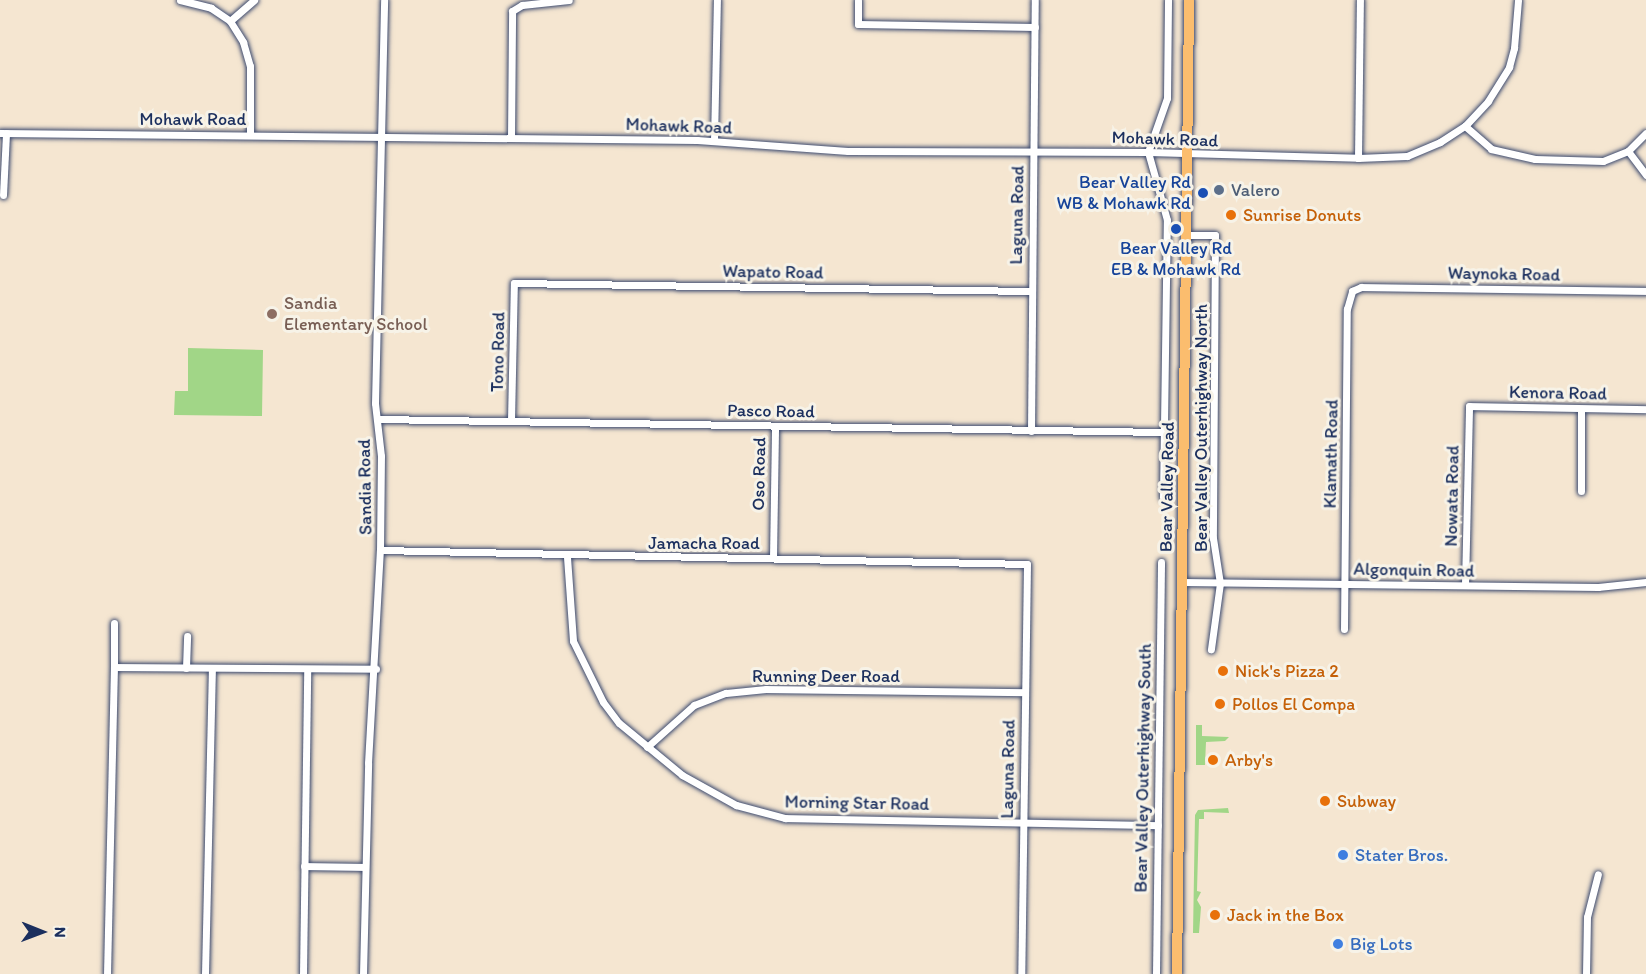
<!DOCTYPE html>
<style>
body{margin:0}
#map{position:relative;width:1646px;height:974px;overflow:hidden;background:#f5e6d1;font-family:Itim,sans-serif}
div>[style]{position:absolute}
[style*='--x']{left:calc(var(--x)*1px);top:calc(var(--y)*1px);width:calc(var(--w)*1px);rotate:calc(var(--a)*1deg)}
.green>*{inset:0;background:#a1d687}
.roads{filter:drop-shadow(0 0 2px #3c4a6f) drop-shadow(0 0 2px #3c4a6f)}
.street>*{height:7px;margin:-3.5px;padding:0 3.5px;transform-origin:3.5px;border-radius:3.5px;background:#fff}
.primary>*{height:10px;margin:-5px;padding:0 5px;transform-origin:5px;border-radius:5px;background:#fbbd6e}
.dots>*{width:16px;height:16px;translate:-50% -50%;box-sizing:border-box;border:3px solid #f7f3e8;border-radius:50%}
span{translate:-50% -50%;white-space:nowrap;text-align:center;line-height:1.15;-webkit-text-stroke:6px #f7f3e8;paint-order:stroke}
.street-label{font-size:18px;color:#1b2f5e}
.transit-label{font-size:18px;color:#164399}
.right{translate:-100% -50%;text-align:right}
.service-label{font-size:18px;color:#4e5e75}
.left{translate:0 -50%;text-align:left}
.food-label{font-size:18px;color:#c56008}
.education-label{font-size:18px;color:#785e54}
.shop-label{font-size:18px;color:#366cbe}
.north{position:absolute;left:12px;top:902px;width:60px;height:60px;-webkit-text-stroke:4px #f7f3e8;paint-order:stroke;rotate:91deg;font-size:16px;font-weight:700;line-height:24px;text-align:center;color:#1b2f5e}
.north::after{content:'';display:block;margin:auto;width:21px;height:27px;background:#1b2f5e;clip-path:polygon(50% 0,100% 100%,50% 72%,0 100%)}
</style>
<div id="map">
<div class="green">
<div style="clip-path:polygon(188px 348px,263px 350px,262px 416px,174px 415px,175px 391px,188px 391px)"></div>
<div style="clip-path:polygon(1196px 725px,1202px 725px,1202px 736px,1229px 737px,1225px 741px,1206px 742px,1205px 765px,1196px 765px)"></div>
<div style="clip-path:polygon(1228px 808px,1229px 813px,1204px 812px,1204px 819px,1199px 819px,1197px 891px,1201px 892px,1197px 900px,1201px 907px,1199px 933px,1193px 933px,1195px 815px,1198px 810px)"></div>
</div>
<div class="roads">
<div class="street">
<div style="--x:180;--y:0;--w:32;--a:14"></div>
<div style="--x:211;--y:8;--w:23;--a:34"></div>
<div style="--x:230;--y:21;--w:25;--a:58"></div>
<div style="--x:243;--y:42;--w:25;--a:74"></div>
<div style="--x:250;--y:66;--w:68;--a:90"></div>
<div style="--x:858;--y:0;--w:24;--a:90"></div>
<div style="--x:858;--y:24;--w:177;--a:1"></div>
<div style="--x:230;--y:21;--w:32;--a:-41"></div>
<div style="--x:1465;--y:126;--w:35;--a:41"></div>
<div style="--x:1491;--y:149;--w:45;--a:12.8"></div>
<div style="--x:1535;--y:159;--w:68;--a:1.7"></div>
<div style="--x:1603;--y:161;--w:27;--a:-22"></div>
<div style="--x:1628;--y:151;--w:25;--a:-45"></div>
<div style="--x:0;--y:133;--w:697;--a:0.58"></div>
<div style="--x:697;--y:140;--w:151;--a:4.2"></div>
<div style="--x:848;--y:151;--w:300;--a:0.2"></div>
<div style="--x:1148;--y:152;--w:210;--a:1.6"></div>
<div style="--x:1358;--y:158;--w:49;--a:-2.3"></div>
<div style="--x:1407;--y:156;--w:36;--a:-23"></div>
<div style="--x:1440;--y:142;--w:30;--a:-33"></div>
<div style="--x:1465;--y:126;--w:34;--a:-47"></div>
<div style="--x:1488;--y:101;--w:40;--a:-58"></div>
<div style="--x:1509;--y:67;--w:20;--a:-75"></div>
<div style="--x:1514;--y:48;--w:48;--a:-85.2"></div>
<div style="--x:511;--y:138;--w:127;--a:-89.5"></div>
<div style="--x:512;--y:11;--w:12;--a:-31"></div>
<div style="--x:522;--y:5;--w:47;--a:-6.1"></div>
<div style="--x:714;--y:140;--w:140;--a:-88.8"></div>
<div style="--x:1628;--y:151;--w:30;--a:53"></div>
<div style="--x:1358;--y:158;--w:158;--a:-89.3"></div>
<div style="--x:3;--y:195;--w:62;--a:-87.2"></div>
<div style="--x:1187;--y:235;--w:28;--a:0"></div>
<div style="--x:1215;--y:235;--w:303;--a:90.4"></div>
<div style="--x:1213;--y:538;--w:46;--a:81.2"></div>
<div style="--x:1220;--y:583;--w:67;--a:97.8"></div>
<div style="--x:378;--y:419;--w:785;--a:0.95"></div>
<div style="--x:511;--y:421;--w:138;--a:-88.8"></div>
<div style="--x:514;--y:283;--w:517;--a:0.89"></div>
<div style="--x:1031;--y:431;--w:431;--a:-89.5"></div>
<div style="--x:1581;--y:491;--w:81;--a:-90"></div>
<div style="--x:1163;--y:497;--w:277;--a:-89.2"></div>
<div style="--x:1167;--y:220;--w:71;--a:-105.6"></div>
<div style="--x:1148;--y:152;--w:57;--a:-70.6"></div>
<div style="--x:1167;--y:98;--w:98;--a:-89.4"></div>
<div style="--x:380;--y:550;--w:647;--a:1.24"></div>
<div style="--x:1027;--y:564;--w:410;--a:90.8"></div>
<div style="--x:567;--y:557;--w:84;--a:85.9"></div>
<div style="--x:573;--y:641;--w:68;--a:63.8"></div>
<div style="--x:603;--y:702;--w:26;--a:53"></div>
<div style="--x:619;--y:723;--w:82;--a:39.5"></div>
<div style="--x:682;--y:775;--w:62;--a:29.1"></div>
<div style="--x:736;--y:805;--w:51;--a:14.9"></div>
<div style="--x:785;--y:818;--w:373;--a:1.1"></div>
<div style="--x:773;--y:558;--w:131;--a:-89.1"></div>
<div style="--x:1182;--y:582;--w:416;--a:0.7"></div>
<div style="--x:1598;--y:587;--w:48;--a:-5.9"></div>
<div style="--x:1465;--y:585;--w:179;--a:-88.7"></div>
<div style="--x:1469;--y:406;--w:177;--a:1"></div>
<div style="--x:1344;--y:629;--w:320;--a:-89.5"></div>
<div style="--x:1347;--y:309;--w:19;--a:-74"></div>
<div style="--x:1352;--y:291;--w:10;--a:-24"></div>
<div style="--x:1361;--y:287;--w:285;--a:0.8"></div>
<div style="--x:114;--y:667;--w:44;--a:-90"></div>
<div style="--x:186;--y:668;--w:32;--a:-88"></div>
<div style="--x:647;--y:747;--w:63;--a:-41.8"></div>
<div style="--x:694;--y:705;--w:34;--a:-21"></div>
<div style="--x:726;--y:693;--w:40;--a:-5.7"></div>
<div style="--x:766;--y:689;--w:258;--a:0.7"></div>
<div style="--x:304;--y:866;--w:61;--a:0.9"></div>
<div style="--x:107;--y:974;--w:307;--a:-88.7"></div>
<div style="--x:114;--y:667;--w:262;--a:0.4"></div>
<div style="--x:205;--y:974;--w:306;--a:-88.7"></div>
<div style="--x:303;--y:974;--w:304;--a:-89.2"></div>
<div style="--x:363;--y:974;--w:211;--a:-88.6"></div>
<div style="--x:368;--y:763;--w:213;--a:-86.8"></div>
<div style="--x:380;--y:550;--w:94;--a:-89.4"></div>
<div style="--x:381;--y:456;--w:53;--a:-96.5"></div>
<div style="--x:375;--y:403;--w:403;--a:-88.7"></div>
<div style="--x:1156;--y:974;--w:412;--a:-89.3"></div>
<div style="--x:1586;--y:974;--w:57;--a:-89"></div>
<div style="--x:1587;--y:917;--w:44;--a:-75.7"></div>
</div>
<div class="primary">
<div style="--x:1177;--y:974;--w:974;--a:-89.29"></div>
</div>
</div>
<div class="dots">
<div style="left:1219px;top:190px;background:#5c6f8a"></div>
<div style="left:1203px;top:193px;background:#1a4fb4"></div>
<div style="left:1231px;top:215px;background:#e8710a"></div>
<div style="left:1176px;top:229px;background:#1a4fb4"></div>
<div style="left:272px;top:314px;background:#8d6e63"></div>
<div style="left:1223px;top:671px;background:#e8710a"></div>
<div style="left:1220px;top:704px;background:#e8710a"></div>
<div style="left:1213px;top:760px;background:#e8710a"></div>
<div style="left:1325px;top:801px;background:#e8710a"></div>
<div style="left:1343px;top:855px;background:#3f7fe0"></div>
<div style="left:1215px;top:915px;background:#e8710a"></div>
<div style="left:1338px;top:944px;background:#3f7fe0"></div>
</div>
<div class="street-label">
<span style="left:193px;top:119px">Mohawk Road</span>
<span style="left:679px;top:126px;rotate:2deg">Mohawk Road</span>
<span style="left:1165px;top:139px;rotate:2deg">Mohawk Road</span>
<span style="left:1017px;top:215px;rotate:-89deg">Laguna Road</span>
<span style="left:773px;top:272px;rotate:1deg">Wapato Road</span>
<span style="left:1504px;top:274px;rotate:1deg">Waynoka Road</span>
<span style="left:498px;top:352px;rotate:-89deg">Tono Road</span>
<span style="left:1558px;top:393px;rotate:1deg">Kenora Road</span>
<span style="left:771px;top:411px;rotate:1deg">Pasco Road</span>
<span style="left:1201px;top:428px;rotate:-90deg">Bear Valley Outerhighway North</span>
<span style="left:1331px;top:454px;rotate:-89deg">Klamath Road</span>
<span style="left:759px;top:474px;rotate:-89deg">Oso Road</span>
<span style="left:365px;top:487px;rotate:-91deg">Sandia Road</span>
<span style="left:1167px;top:487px;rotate:-89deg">Bear Valley Road</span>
<span style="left:1452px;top:496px;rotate:-89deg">Nowata Road</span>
<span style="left:704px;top:543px">Jamacha Road</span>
<span style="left:1414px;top:570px;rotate:1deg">Algonquin Road</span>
<span style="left:826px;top:676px">Running Deer Road</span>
<span style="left:1143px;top:768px;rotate:-89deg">Bear Valley Outerhighway South</span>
<span style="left:1008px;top:769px;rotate:-89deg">Laguna Road</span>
<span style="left:857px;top:803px;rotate:1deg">Morning Star Road</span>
</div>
<div class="transit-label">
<span class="right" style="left:1191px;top:193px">Bear Valley Rd<br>WB &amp; Mohawk Rd</span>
<span style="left:1176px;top:259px">Bear Valley Rd<br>EB &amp; Mohawk Rd</span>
</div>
<div class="service-label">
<span class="left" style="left:1231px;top:190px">Valero</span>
</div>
<div class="food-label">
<span class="left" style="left:1243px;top:215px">Sunrise Donuts</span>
<span class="left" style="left:1235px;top:671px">Nick's Pizza 2</span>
<span class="left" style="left:1232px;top:704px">Pollos El Compa</span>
<span class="left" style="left:1225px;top:760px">Arby's</span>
<span class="left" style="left:1337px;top:801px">Subway</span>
<span class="left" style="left:1227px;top:915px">Jack in the Box</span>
</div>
<div class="education-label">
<span class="left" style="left:284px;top:314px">Sandia<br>Elementary School</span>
</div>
<div class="shop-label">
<span class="left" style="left:1355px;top:855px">Stater Bros.</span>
<span class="left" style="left:1350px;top:944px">Big Lots</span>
</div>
<div class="north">N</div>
</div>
